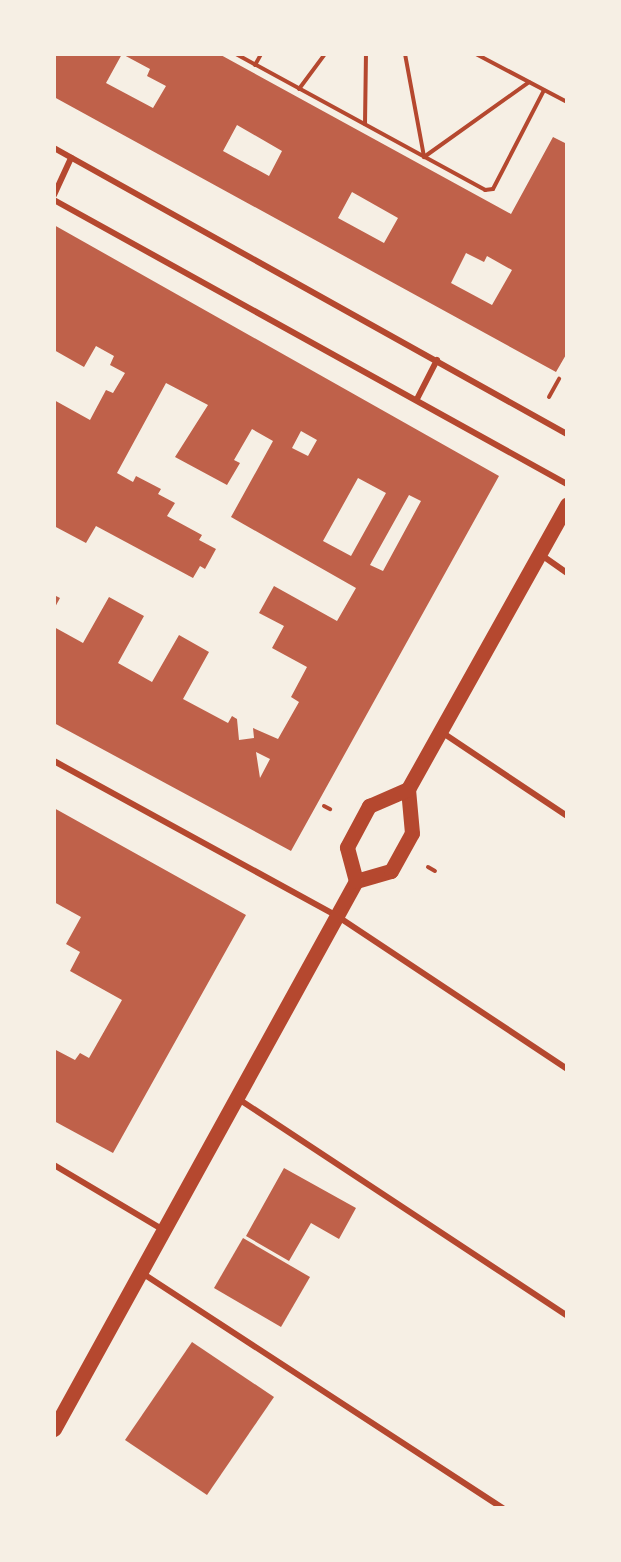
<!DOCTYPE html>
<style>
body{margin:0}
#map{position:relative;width:621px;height:1562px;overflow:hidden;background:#f6efe4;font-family:"IBM Plex Sans",sans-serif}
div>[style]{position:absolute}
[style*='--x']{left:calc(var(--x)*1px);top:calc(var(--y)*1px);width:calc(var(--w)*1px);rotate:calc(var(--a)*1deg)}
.building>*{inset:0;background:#bf614a}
.path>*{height:4px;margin:-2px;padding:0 2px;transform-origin:2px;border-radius:2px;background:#b5482f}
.minor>*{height:6px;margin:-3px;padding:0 3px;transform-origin:3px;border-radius:3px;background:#b5482f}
.primary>*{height:15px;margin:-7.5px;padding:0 7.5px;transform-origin:7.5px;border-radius:7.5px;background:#b5482f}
span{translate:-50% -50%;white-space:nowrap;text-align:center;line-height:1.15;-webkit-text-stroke:5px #f6efe4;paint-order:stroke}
.frame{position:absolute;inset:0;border:56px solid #f6efe4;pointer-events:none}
</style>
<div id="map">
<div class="building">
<div style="clip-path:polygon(evenodd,54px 54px,219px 54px,511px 214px,553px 137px,567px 144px,567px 353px,556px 372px,54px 97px,54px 54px,122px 54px,150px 69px,147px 76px,166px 86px,153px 108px,106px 83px,122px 54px,54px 54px,237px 125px,282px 151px,269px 176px,223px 151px,237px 125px,54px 54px,352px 192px,398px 218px,384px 243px,338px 218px,352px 192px,54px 54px,466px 253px,484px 262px,487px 256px,512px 270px,492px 305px,451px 283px,466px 253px)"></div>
<div style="clip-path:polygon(evenodd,54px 225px,499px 476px,291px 851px,54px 723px,54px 627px,83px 643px,109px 597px,144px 616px,118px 663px,152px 682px,179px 635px,209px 652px,183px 699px,228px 723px,232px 716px,237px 719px,239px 740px,254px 738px,253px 728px,278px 739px,299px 702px,291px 697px,307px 667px,272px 648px,284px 626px,259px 613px,274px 586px,337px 621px,356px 588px,231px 517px,273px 441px,252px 429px,234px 460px,240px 463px,227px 485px,175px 457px,208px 405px,166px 383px,117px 473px,133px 482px,136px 476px,161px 489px,158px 494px,175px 503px,167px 516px,202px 535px,199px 540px,216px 549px,205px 569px,200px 566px,193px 578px,96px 526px,86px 543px,54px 526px,54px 400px,90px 420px,106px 390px,113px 393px,125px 373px,110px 365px,114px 356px,96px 346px,84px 367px,54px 350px,54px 225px,301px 431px,317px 440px,308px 456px,292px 448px,301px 431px,54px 225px,358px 478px,386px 493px,351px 556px,323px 541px,358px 478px,54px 225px,409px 495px,421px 501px,383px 571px,370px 565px,409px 495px,54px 225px,256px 752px,270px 759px,260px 778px,256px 752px)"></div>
<div style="clip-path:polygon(54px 595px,60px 598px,54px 609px)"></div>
<div style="clip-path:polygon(54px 808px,246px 915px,113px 1153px,54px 1121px,54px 1049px,75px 1060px,80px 1053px,89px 1058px,122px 1000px,70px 971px,80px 952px,66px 944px,81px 917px,54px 902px)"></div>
<div style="clip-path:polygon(284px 1168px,356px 1208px,339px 1239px,311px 1223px,289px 1261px,246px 1236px)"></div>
<div style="clip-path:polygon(243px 1238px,310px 1277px,281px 1327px,214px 1288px)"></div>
<div style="clip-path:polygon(192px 1342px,274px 1397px,207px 1495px,125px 1440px)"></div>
</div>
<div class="path">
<div style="--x:236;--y:54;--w:284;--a:28.6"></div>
<div style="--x:485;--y:190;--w:8;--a:-7"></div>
<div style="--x:493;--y:189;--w:111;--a:-62.7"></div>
<div style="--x:405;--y:54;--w:105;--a:79.5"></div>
<div style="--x:424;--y:157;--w:129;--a:-35.5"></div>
<div style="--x:476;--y:54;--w:103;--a:27.8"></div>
<div style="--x:255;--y:65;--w:13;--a:-61"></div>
<div style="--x:299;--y:89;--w:44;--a:-53.4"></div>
<div style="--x:365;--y:124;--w:70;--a:-89.2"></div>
<div style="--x:549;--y:397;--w:21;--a:-61"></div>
<div style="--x:324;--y:806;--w:7;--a:27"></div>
<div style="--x:428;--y:867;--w:8;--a:30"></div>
</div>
<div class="minor">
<div style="--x:54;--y:148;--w:587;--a:29.14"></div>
<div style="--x:54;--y:195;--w:41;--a:-65.3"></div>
<div style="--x:54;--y:200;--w:586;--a:28.97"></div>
<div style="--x:417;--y:399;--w:44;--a:-62.9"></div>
<div style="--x:540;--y:554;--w:33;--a:35"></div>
<div style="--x:440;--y:731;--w:153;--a:33.8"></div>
<div style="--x:54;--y:761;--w:323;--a:28.7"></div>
<div style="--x:337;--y:916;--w:276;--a:33.6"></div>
<div style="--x:237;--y:1098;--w:396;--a:33.4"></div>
<div style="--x:54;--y:1165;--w:126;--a:30.7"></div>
<div style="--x:142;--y:1273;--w:431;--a:33.1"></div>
</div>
<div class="primary">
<div style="--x:356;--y:881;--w:36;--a:-16"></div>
<div style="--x:391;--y:871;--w:43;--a:-61.1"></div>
<div style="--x:412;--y:833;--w:44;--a:-95.2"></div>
<div style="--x:408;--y:789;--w:326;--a:-60.8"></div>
<div style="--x:54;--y:1429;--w:626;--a:-61.14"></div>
<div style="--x:356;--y:881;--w:35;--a:-105"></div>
<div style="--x:347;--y:847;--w:47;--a:-61.8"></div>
<div style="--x:369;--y:806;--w:43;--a:-23.6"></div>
</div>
<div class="frame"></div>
</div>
